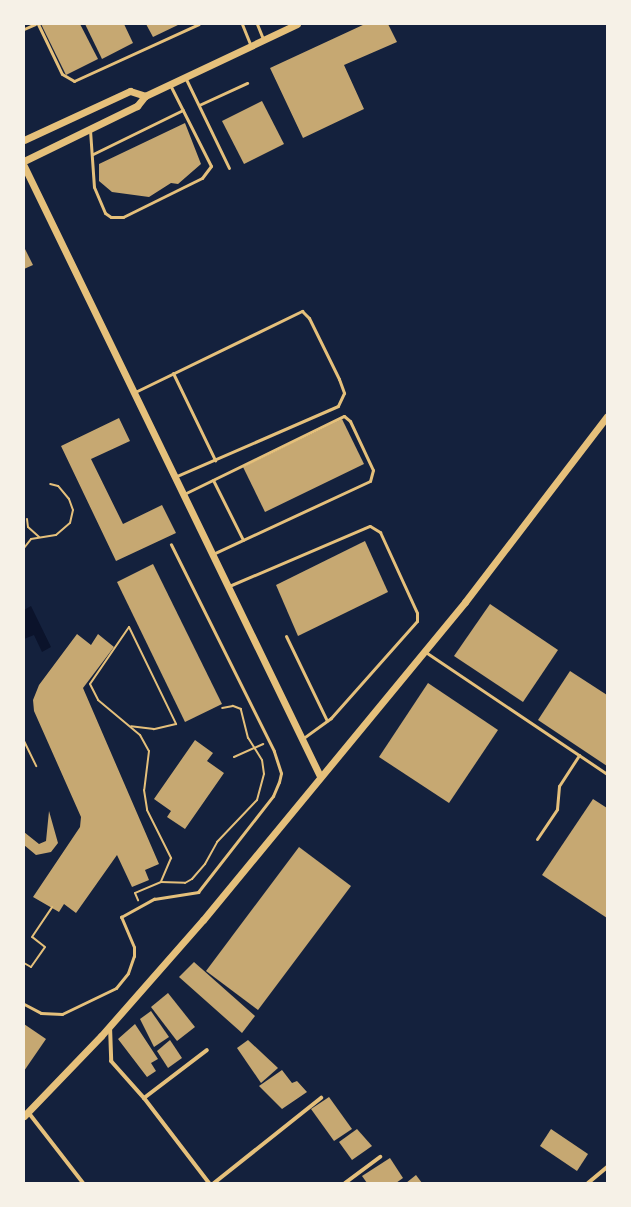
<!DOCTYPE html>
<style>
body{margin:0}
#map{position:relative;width:631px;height:1207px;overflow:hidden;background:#14213d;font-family:Karla,sans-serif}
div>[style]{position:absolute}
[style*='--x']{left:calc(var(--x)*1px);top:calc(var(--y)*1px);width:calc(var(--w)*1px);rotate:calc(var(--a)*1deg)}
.water>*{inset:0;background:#0b132b}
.building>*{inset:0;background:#c6a872}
.path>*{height:2px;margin:-1px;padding:0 1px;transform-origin:1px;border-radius:1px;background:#e5c07b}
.service>*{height:3px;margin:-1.5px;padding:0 1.5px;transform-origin:1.5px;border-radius:1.5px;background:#e5c07b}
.minor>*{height:4px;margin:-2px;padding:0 2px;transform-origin:2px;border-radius:2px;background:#e5c07b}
.tertiary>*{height:7px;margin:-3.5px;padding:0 3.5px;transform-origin:3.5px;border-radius:3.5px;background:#e5c07b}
span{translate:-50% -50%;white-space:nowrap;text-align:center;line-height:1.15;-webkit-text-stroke:3px #f6f1e7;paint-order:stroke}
.frame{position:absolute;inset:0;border:25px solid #f6f1e7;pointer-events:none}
</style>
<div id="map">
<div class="water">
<div style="clip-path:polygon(31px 606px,51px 647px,42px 652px,34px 635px,24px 639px,24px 610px)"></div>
</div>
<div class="building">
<div style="clip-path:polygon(41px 24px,80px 24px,98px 59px,66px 75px)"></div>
<div style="clip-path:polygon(85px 24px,124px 24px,133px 43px,102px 59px)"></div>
<div style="clip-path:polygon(146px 24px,180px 24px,153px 37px)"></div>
<div style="clip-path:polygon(365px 24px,388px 24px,397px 42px,344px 65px,364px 109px,303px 138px,270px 68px)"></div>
<div style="clip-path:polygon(262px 101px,284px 144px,244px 164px,222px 121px)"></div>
<div style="clip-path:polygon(185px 123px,201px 164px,178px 184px,171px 183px,149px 197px,112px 192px,99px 181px,99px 164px)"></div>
<div style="clip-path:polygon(24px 247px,33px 265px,24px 269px)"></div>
<div style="clip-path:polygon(119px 418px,130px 441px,91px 459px,123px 524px,162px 505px,176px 533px,116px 561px,61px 446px)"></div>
<div style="clip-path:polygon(342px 419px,364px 464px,265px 512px,243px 467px)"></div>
<div style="clip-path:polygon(365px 541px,388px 592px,298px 636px,276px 585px)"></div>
<div style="clip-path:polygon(153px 564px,222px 704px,185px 722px,117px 582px)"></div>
<div style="clip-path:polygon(490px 604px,558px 650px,523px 702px,454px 656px)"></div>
<div style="clip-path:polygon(77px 634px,91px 645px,98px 634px,114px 647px,83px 688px,159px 864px,145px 870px,149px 880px,132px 887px,117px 855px,76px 913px,64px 904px,59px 912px,33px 897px,80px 827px,81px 817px,34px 711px,33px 700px,39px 685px)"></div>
<div style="clip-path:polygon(570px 671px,607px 695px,607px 766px,538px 720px)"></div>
<div style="clip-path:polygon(428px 683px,498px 730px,449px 803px,379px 757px)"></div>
<div style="clip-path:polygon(195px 740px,213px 753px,207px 761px,224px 773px,185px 829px,167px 817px,171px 811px,154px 799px)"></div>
<div style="clip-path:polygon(593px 799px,607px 808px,607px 918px,542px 875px)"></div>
<div style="clip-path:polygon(49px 811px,58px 843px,51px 852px,36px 855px,24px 845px,24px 832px,39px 844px,46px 841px)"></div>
<div style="clip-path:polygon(299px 847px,351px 886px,258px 1010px,206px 971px)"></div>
<div style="clip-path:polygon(194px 962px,255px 1016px,242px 1033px,179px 977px)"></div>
<div style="clip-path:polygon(168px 993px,195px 1027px,177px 1041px,151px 1007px)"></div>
<div style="clip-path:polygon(151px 1011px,169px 1037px,154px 1047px,140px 1019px)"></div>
<div style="clip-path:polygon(24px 1024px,46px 1039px,24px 1071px)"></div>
<div style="clip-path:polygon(135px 1024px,158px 1059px,151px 1063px,156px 1071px,147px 1077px,118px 1039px)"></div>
<div style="clip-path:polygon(170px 1040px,182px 1058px,168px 1068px,157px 1051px)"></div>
<div style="clip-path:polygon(248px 1040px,278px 1068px,261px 1083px,237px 1048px)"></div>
<div style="clip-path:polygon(282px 1070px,292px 1083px,297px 1081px,307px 1092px,282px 1109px,259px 1086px)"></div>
<div style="clip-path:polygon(329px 1097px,352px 1129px,334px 1141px,311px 1109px)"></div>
<div style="clip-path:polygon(357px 1129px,372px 1146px,352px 1160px,339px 1142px)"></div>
<div style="clip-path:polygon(551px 1129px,588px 1154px,577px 1171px,540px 1146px)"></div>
<div style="clip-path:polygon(390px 1158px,403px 1178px,396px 1183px,367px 1183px,362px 1176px)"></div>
<div style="clip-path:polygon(416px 1175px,422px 1183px,406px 1183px)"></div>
</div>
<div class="path">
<div style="--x:27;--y:519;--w:8;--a:83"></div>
<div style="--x:28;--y:527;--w:15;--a:42"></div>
<div style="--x:24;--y:548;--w:11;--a:-52"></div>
<div style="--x:31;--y:539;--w:25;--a:-9"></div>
<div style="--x:56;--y:535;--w:18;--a:-41"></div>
<div style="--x:70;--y:523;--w:13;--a:-77"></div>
<div style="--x:73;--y:510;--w:12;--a:-110"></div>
<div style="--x:69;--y:499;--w:17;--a:-130"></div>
<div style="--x:58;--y:486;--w:8;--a:-166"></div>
<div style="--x:129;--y:627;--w:69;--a:124.4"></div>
<div style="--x:90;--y:684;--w:18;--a:63"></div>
<div style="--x:98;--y:700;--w:55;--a:39.8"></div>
<div style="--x:140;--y:735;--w:18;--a:61"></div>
<div style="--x:149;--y:751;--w:39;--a:97"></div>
<div style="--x:144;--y:790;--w:20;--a:81"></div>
<div style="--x:147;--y:810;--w:54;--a:63.4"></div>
<div style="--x:171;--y:858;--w:26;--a:113"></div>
<div style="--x:161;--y:882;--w:28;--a:157"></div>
<div style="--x:135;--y:893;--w:8;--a:67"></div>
<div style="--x:129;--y:627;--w:108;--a:64.1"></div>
<div style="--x:176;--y:724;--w:23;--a:167"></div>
<div style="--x:154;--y:729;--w:23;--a:-173"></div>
<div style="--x:24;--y:699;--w:1;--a:-90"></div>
<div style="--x:24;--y:741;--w:28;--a:64"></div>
<div style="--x:234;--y:757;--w:32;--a:-24"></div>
<div style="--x:161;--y:882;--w:24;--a:2"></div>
<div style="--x:185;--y:883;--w:8;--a:-30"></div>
<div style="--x:192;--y:879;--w:20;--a:-49"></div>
<div style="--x:205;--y:864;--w:25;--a:-61"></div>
<div style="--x:217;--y:842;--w:58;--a:-46.4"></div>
<div style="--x:257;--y:800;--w:27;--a:-75"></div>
<div style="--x:264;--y:774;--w:14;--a:-98"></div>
<div style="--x:262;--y:760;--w:26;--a:-122"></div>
<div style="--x:248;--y:738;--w:30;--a:-104"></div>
<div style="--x:241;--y:709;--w:9;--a:-159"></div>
<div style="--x:233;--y:706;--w:11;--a:170"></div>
<div style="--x:24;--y:963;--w:8;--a:30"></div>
<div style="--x:31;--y:967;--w:24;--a:-55"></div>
<div style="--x:45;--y:947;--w:16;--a:-142"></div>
<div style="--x:32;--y:937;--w:36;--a:-56"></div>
</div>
<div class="service">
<div style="--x:38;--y:24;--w:55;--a:64.4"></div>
<div style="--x:62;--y:74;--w:14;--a:30"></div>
<div style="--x:74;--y:81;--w:137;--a:-24.5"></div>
<div style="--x:242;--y:24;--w:24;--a:68"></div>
<div style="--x:257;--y:24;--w:16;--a:68"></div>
<div style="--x:24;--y:29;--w:12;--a:-24"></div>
<div style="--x:185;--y:77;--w:101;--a:64.2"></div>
<div style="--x:199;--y:105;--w:53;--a:-24.6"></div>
<div style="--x:90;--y:130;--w:57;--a:86"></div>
<div style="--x:94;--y:187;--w:28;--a:67"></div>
<div style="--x:105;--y:213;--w:7;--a:34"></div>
<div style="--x:111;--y:217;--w:12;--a:0"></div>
<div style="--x:123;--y:217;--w:88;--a:-26.3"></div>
<div style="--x:202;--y:178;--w:15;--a:-53"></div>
<div style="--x:211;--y:166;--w:91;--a:-116.8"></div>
<div style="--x:93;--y:154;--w:100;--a:-26.1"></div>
<div style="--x:173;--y:373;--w:97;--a:64.2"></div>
<div style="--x:135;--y:392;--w:186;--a:-25.9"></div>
<div style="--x:302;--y:311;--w:10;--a:45"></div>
<div style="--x:309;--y:318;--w:68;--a:63.8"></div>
<div style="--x:339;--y:379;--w:15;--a:70"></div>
<div style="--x:344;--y:393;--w:14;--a:115"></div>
<div style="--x:338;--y:406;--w:178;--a:156.5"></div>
<div style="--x:213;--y:480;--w:67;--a:63.4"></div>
<div style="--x:184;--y:494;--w:178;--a:-26"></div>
<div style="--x:344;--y:416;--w:8;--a:40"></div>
<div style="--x:350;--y:421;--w:54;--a:64.9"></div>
<div style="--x:373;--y:470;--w:11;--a:105"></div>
<div style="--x:370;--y:481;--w:173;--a:155.1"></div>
<div style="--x:229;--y:586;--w:153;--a:-23.1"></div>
<div style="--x:370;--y:526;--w:12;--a:31"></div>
<div style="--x:380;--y:532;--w:89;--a:65.4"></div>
<div style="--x:417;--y:613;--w:8;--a:90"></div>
<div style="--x:417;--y:621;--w:130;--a:131.6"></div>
<div style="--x:331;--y:718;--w:36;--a:144"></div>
<div style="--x:286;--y:636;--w:94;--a:64.2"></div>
<div style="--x:424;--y:651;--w:220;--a:33.9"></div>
<div style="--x:537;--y:839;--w:36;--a:-56"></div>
<div style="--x:557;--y:809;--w:23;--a:-85"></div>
<div style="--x:559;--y:786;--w:37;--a:-57"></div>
<div style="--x:24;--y:1004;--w:19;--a:28"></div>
<div style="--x:41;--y:1013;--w:21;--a:3"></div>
<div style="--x:62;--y:1014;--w:60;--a:-25.7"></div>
<div style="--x:116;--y:988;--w:19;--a:-51"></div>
<div style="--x:128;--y:973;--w:18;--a:-71"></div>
<div style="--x:134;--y:956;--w:9;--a:-90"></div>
<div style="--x:134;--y:947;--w:33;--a:-113"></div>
<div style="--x:121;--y:917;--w:38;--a:-29"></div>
<div style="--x:154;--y:899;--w:45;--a:-9"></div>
<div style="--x:198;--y:892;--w:122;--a:-52"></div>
<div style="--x:273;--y:796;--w:15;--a:-67"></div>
<div style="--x:279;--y:782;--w:9;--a:-77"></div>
<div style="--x:281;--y:773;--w:23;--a:-108"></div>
<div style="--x:274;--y:751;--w:231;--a:-116.5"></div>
</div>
<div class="minor">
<div style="--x:110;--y:1026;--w:35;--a:88"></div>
<div style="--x:111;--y:1061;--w:50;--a:48.3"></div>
<div style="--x:144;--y:1098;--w:107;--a:52.6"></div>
<div style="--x:144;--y:1098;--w:79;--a:-37.3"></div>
<div style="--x:28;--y:1112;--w:90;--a:52.2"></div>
<div style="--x:214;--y:1183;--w:137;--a:-38.5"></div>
<div style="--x:345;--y:1183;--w:44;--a:-36.6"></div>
<div style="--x:588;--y:1183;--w:25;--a:-40"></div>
</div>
<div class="tertiary">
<div style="--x:24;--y:140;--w:117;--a:-24.8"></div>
<div style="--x:130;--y:91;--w:16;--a:18"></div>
<div style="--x:24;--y:161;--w:126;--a:-26"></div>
<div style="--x:137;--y:106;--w:13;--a:-51"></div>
<div style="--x:145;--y:96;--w:168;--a:-25.3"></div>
<div style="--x:24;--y:166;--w:678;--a:64.12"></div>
<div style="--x:24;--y:1116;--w:111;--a:-46.1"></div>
<div style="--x:101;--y:1036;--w:154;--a:-48.7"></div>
<div style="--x:203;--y:920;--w:412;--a:-50.5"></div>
<div style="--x:465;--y:602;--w:234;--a:-52.6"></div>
</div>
<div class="frame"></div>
</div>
